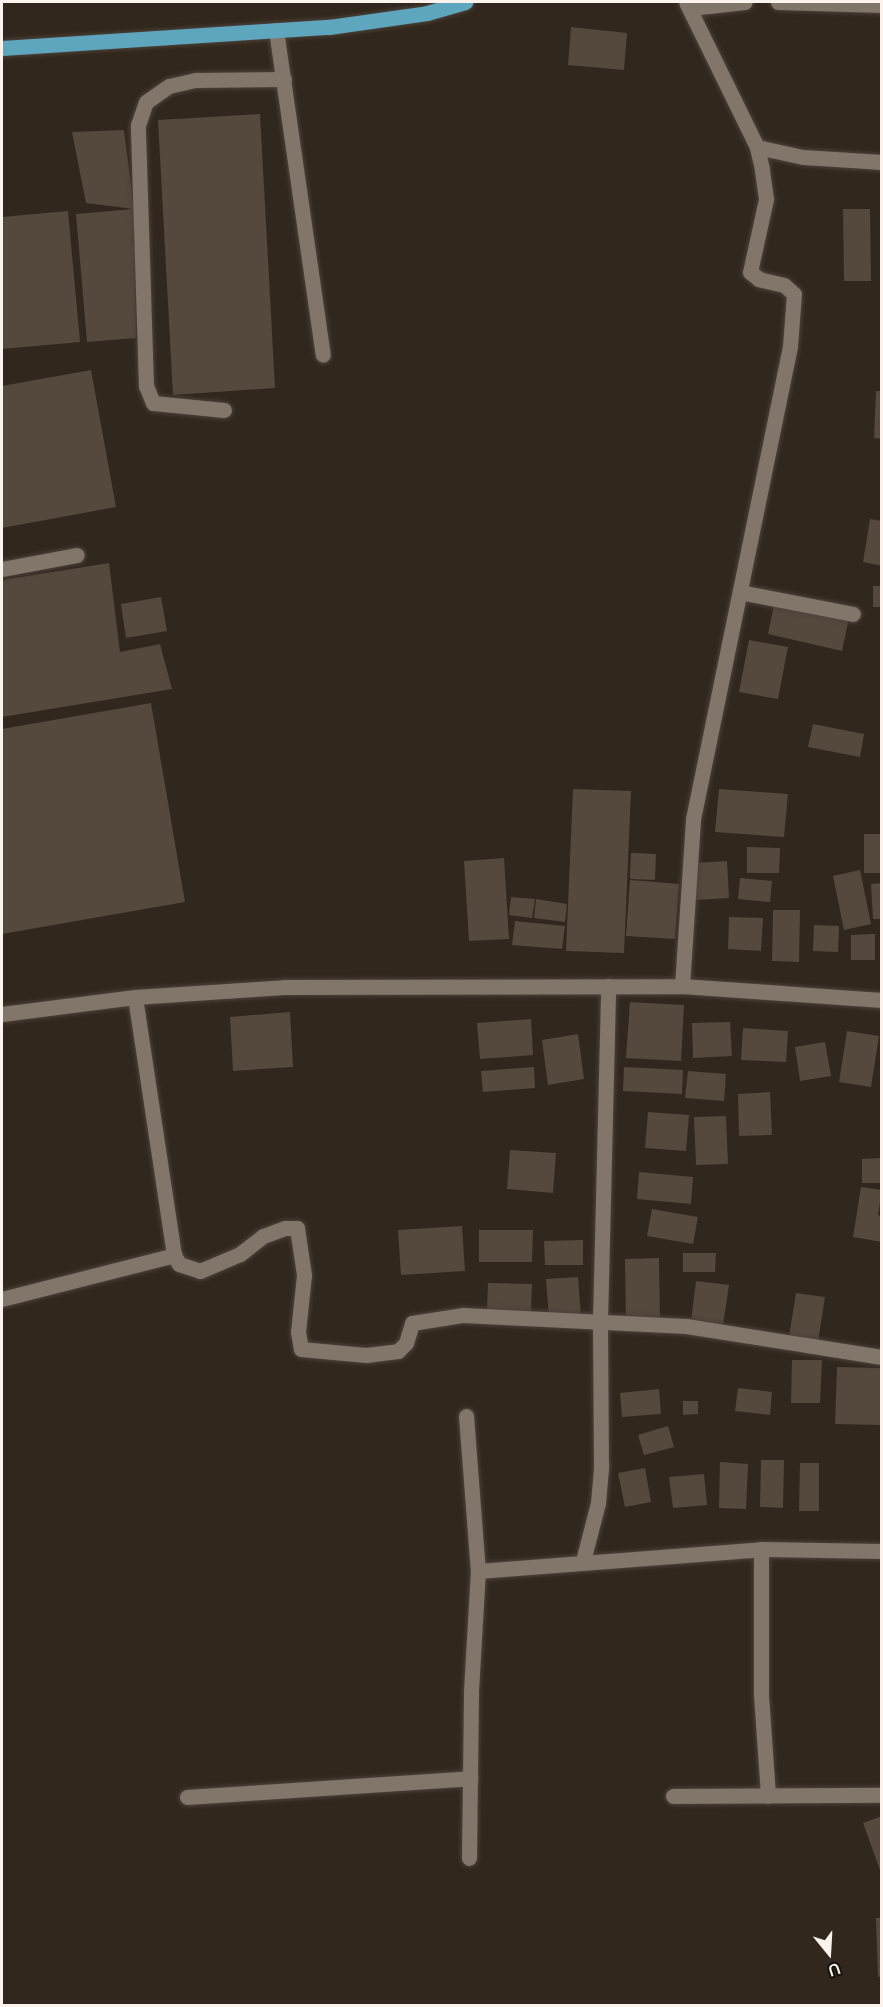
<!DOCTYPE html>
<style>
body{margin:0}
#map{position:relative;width:883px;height:2007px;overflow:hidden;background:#32271d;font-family:Mulish,sans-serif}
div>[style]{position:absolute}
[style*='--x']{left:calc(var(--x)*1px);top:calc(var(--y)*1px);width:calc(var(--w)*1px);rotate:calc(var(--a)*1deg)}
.building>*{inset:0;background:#55483d}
.roads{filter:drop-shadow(0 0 2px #4c4239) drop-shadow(0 0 2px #4c4239)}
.minor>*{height:15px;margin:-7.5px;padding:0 7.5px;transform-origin:7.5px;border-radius:7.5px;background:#827569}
.major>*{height:15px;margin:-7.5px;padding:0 7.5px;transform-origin:7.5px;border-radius:7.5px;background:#5da6be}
span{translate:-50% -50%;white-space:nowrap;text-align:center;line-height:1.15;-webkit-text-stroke:4.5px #16110c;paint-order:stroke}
.frame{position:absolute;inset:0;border:3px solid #fbf3ec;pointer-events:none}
.north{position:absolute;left:799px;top:1923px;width:60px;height:60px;-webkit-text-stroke:4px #16110c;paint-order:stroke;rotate:162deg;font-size:16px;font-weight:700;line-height:24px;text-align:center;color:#fbf3ec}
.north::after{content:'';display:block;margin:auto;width:21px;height:27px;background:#fbf3ec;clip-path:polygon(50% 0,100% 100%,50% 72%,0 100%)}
</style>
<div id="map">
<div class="building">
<div style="clip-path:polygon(571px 27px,627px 33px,624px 70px,568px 65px)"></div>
<div style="clip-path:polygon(260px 114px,275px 388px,173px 395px,158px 120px)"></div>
<div style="clip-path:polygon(124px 130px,134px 209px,86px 203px,72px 132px)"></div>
<div style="clip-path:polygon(134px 209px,136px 338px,87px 342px,76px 214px)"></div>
<div style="clip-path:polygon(843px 209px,870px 209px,871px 281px,844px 281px)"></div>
<div style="clip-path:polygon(68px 211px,80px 342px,2px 349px,2px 217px)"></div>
<div style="clip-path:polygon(91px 370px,116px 507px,2px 528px,2px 386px)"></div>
<div style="clip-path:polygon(876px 391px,882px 391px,882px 439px,874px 438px)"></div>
<div style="clip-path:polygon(870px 519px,882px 521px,882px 566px,863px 562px)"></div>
<div style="clip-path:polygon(109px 563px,120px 652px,160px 644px,172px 689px,2px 717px,2px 580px)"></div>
<div style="clip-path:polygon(873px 586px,882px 586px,882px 607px,873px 607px)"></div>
<div style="clip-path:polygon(161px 597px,167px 631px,126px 638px,121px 604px)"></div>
<div style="clip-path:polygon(775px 600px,849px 618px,842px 651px,768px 634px)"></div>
<div style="clip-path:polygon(749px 640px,788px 647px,778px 699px,739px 692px)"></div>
<div style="clip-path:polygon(151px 703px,185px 902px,2px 934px,2px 729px)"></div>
<div style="clip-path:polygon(813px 724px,864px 734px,860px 757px,808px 747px)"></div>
<div style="clip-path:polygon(573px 789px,631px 791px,624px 953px,566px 951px)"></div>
<div style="clip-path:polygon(719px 789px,788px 794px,784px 837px,715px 832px)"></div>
<div style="clip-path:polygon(864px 834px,882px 834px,882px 873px,864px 873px)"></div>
<div style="clip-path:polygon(747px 847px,780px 848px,779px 873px,747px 873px)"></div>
<div style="clip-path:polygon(631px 853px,656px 854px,655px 880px,630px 879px)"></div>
<div style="clip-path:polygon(504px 858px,509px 939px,469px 941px,464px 861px)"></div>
<div style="clip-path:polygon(727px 861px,729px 898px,696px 900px,694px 863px)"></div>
<div style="clip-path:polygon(860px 870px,871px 924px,844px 930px,833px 876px)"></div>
<div style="clip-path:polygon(740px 878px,772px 881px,770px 902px,738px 899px)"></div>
<div style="clip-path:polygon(630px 880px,679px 884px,675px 939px,626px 936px)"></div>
<div style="clip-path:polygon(882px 883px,882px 919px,873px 919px,871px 884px)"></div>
<div style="clip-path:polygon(511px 897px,535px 899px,532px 918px,509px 915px)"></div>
<div style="clip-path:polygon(536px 899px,567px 904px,565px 922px,534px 918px)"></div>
<div style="clip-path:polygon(773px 910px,800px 910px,799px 962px,772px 961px)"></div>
<div style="clip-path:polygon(729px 917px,763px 918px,761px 951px,728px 949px)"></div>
<div style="clip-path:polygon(515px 921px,565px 926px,562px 949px,512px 945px)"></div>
<div style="clip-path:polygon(814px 925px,839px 926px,838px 952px,813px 951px)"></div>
<div style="clip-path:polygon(875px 934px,875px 960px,851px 960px,851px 935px)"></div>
<div style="clip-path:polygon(630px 1002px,684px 1005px,681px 1061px,626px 1058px)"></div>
<div style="clip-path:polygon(290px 1012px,293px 1067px,233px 1071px,230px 1017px)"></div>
<div style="clip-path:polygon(531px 1019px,533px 1055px,480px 1059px,477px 1023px)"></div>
<div style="clip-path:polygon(730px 1022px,732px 1056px,693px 1058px,692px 1023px)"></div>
<div style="clip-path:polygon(743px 1028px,788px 1031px,786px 1062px,741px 1060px)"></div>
<div style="clip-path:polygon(847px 1031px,879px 1036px,871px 1087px,839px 1082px)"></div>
<div style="clip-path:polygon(578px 1034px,584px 1079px,548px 1085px,542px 1040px)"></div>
<div style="clip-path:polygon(825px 1042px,831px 1076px,800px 1081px,795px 1047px)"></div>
<div style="clip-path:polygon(534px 1067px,535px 1088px,483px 1092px,481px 1071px)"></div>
<div style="clip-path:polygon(624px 1067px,683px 1070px,682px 1094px,623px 1091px)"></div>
<div style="clip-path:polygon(688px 1071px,726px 1074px,724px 1101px,685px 1098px)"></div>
<div style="clip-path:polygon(770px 1092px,772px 1135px,739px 1136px,738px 1094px)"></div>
<div style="clip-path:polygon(648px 1112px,689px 1115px,686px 1151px,645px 1148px)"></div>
<div style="clip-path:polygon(726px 1116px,728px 1164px,696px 1165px,694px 1117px)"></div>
<div style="clip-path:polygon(510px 1150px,556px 1153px,553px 1193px,507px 1189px)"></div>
<div style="clip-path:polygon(882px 1158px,882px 1183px,862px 1183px,862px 1159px)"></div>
<div style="clip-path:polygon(639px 1172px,693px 1177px,691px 1204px,637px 1199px)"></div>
<div style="clip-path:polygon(861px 1187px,882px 1190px,878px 1215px,882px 1216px,882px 1242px,853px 1237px)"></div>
<div style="clip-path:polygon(652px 1209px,698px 1217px,693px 1244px,647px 1236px)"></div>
<div style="clip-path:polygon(462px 1226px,465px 1271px,401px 1275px,398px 1230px)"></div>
<div style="clip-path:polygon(479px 1230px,533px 1230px,532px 1262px,479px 1262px)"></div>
<div style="clip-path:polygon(583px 1240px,583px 1265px,545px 1265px,544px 1241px)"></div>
<div style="clip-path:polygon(683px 1253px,716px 1253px,715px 1272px,683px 1272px)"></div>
<div style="clip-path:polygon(659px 1258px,660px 1321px,626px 1322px,625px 1259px)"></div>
<div style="clip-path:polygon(578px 1277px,581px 1316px,549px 1318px,546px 1279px)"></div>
<div style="clip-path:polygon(696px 1281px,729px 1285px,723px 1325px,691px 1321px)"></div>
<div style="clip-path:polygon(488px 1283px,532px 1284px,531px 1312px,487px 1310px)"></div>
<div style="clip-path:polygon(796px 1293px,825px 1297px,817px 1348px,788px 1343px)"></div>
<div style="clip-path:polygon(792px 1360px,822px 1360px,820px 1403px,791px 1403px)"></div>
<div style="clip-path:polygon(837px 1367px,882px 1368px,882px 1425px,835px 1424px)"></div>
<div style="clip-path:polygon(738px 1388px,772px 1392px,770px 1415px,735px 1411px)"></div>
<div style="clip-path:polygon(659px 1389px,661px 1414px,622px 1417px,620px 1393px)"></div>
<div style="clip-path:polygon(683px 1401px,698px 1401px,698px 1414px,683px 1415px)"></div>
<div style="clip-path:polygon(668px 1426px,674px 1447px,644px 1455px,638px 1435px)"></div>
<div style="clip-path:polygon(761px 1460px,784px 1460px,783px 1508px,760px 1507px)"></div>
<div style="clip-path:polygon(720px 1462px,748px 1464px,746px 1509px,719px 1508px)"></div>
<div style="clip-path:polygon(800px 1463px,819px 1463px,819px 1511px,799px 1511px)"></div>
<div style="clip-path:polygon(645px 1468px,651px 1502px,625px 1507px,618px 1473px)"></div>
<div style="clip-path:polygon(704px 1474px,707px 1505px,673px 1508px,669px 1477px)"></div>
<div style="clip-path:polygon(882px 1816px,882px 1869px,880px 1870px,863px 1823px)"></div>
<div style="clip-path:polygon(876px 1918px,882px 1918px,882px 1976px,878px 1977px)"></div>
</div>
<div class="roads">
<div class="minor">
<div style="--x:778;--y:2;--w:104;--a:1.7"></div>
<div style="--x:691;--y:8;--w:54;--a:-6.3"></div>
<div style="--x:276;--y:30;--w:328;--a:81.8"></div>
<div style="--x:757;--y:147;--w:47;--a:12.3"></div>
<div style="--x:803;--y:157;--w:79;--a:3.6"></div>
<div style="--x:224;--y:410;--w:71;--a:-174.4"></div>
<div style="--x:153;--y:403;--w:18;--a:-112"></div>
<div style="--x:146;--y:386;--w:261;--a:-91.8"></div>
<div style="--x:138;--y:125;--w:24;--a:-71"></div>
<div style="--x:146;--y:102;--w:28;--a:-35"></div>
<div style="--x:169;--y:86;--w:28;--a:-13"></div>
<div style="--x:196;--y:80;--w:88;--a:-0.7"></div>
<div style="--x:2;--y:569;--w:76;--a:-10.6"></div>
<div style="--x:740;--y:592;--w:115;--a:11"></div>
<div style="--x:682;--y:986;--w:167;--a:-86.2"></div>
<div style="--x:693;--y:819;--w:483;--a:-78.4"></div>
<div style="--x:790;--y:346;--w:52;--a:-85.6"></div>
<div style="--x:794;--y:294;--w:13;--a:-138"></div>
<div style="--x:784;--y:285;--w:26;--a:-167"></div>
<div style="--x:759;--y:279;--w:11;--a:-142"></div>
<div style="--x:750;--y:272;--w:75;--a:-77.6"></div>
<div style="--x:766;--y:199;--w:30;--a:-98"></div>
<div style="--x:762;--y:169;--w:23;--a:-103"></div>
<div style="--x:757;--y:147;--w:161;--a:-116.1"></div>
<div style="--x:135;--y:997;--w:261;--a:81.4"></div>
<div style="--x:174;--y:1255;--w:10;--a:61"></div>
<div style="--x:179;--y:1264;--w:22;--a:18"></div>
<div style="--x:200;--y:1271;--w:43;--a:-23"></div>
<div style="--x:240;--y:1254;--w:29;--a:-38"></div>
<div style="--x:263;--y:1236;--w:23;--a:-20"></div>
<div style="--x:285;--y:1228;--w:12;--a:0"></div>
<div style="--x:297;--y:1228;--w:48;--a:81.5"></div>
<div style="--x:304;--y:1275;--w:57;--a:96"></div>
<div style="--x:298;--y:1332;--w:17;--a:80"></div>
<div style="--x:301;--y:1349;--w:65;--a:5.3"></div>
<div style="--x:366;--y:1355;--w:32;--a:-7"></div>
<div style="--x:398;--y:1351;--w:11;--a:-45"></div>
<div style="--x:406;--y:1343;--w:21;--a:-73"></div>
<div style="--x:412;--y:1323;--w:52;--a:-8.9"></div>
<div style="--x:463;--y:1315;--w:223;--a:2.8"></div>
<div style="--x:686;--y:1326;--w:198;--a:9"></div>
<div style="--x:2;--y:1014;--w:134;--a:-7.3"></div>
<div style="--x:135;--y:997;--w:149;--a:-3.8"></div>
<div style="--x:284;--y:987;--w:398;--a:-0.1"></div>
<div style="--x:682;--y:986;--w:200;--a:4"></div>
<div style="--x:2;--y:1299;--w:178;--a:-14.3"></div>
<div style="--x:466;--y:1416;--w:155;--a:85.6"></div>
<div style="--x:761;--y:1549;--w:146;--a:90"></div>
<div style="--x:761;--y:1695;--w:101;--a:86"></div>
<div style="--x:583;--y:1561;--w:60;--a:-75.5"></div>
<div style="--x:598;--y:1503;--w:38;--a:-85"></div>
<div style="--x:601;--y:1465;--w:143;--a:-90.4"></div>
<div style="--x:600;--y:1322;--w:336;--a:-88.6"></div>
<div style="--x:673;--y:1796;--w:209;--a:-0.3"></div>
<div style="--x:187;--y:1797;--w:284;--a:-3.8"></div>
<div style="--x:469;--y:1858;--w:167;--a:-89.3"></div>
<div style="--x:471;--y:1691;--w:120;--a:-86.7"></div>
<div style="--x:478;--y:1571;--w:284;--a:-4.4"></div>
<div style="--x:761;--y:1549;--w:121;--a:0.9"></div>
</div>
<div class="major">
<div style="--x:2;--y:48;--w:328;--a:-3.7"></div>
<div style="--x:329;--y:27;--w:99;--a:-8.1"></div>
<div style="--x:427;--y:13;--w:40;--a:-16"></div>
</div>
</div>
<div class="frame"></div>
<div class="north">U</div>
</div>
